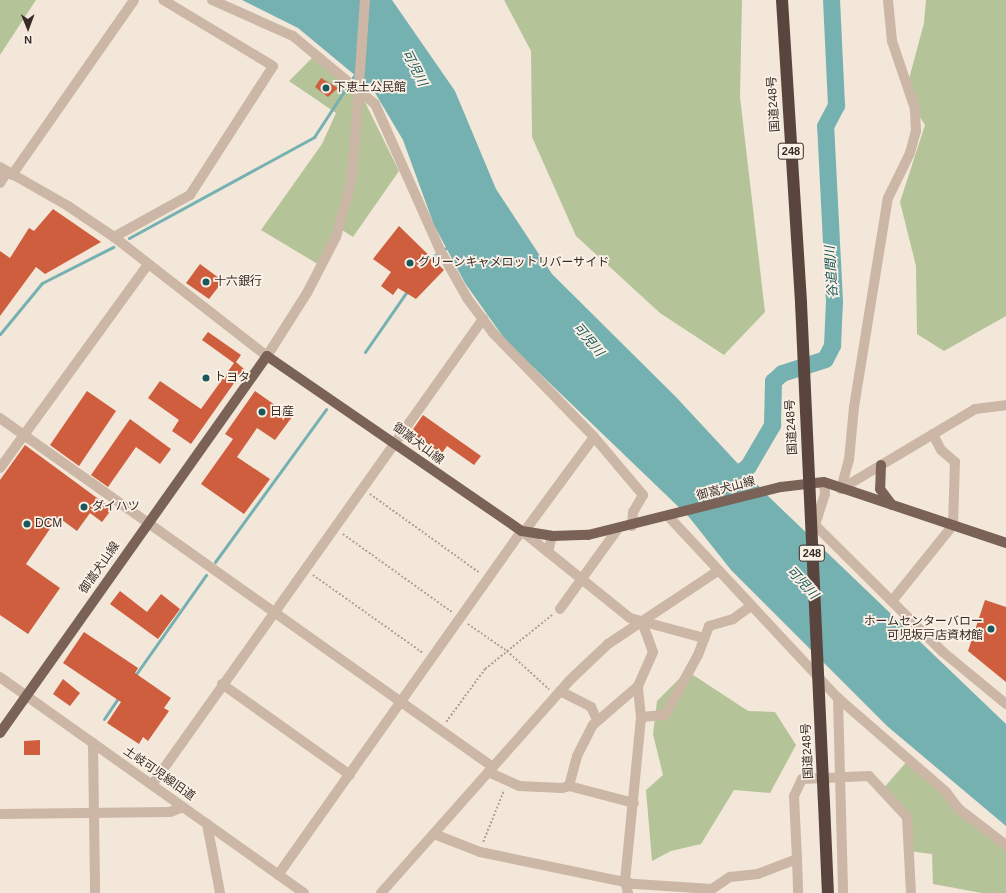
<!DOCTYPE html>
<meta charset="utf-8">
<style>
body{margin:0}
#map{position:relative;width:1006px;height:893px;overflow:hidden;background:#f3e7d9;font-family:Helvetica,"Noto Sans JP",sans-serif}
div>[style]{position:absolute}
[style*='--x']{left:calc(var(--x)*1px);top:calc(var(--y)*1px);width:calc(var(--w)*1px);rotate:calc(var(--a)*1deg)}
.green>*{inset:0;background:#b5c398}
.water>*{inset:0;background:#76b1b2}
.stream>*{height:3px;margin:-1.5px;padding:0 1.5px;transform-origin:1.5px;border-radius:1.5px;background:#76b1b2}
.river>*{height:17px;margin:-8.5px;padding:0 8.5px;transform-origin:8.5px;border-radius:8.5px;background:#76b1b2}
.building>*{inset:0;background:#ce5e3d}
.path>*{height:1.5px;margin-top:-0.75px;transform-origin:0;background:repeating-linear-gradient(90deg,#b8a08f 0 2px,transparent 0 4px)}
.minor>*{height:10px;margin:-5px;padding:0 5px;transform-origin:5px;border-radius:5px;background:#ccb6a5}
.major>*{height:10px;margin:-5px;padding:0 5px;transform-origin:5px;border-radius:5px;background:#7a6256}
.highway>*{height:12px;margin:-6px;padding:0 6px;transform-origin:6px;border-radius:6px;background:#59453d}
.minor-bridge>*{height:10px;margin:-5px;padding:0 5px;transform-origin:5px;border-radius:5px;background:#ccb6a5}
.highway-bridge>*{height:12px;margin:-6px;padding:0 6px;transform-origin:6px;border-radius:6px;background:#59453d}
.dots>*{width:11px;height:11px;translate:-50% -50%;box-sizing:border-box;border:2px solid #fbf1e6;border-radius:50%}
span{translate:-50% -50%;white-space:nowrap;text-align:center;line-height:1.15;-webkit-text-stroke:3.5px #fbf1e6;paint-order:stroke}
.shield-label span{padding:1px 3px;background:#fbf1e6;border:1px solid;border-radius:3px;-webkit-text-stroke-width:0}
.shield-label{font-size:11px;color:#372b27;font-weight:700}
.poi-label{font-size:12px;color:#372b27}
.left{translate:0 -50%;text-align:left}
.right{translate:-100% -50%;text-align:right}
.street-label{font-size:12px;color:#372b27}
.water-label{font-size:13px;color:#19585b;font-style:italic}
.north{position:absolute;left:8px;top:8px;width:40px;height:40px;-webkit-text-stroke:3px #fbf1e6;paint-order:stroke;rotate:179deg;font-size:11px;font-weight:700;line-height:16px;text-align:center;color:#372b27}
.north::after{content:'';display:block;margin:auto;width:14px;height:18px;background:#372b27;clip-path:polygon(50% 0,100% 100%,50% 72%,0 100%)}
</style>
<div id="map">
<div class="green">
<div style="clip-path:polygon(0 0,36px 0,0 55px)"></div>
<div style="clip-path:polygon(504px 0,742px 0,740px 97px,765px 312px,724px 355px,660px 313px,576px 236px,532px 137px,531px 51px)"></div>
<div style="clip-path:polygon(926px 0,1006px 0,1006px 316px,944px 351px,917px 334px,916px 266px,900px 202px,925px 125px,905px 94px,924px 23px)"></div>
<div style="clip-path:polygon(317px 53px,358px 88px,399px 171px,353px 237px,339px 228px,321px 266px,261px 230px,322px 144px,336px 113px,289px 81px)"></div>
<div style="clip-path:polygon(687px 671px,748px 711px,775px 712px,796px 745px,770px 793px,734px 790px,701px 844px,671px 851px,652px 861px,646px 790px,663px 775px,653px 734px,657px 701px)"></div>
<div style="clip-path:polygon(909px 759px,1006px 845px,1006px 893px,982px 893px,933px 884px,932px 854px,909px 851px,907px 817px,881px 791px)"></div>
</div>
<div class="water">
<div style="clip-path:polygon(242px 0,392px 0,455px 91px,496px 189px,552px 274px,676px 397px,768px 496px,1006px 724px,1006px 826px,887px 726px,731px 570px,689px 517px,506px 341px,465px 283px,434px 225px,403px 140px,374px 91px,298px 28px)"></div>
</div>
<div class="stream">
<div style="--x:129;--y:238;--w:211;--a:-28.6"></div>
<div style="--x:314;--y:137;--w:77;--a:-56.7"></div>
<div style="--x:429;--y:259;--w:24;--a:-33"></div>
<div style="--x:0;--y:334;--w:66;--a:-50.5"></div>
<div style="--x:42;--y:283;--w:80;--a:-26.9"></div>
<div style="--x:365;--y:352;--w:75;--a:-55.3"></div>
<div style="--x:215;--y:562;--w:189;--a:-54"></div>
<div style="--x:134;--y:677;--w:125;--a:-54.8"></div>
<div style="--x:104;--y:719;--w:27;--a:-56"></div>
</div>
<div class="river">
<div style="--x:724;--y:484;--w:30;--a:-37"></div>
<div style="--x:748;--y:466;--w:48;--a:-59.7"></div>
<div style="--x:772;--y:425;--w:44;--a:-88.7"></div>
<div style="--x:773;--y:381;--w:12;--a:-42"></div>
<div style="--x:782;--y:373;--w:45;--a:-18"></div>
<div style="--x:825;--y:359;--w:16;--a:-63"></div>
<div style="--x:832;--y:345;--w:44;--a:-87.4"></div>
<div style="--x:834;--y:301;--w:175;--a:-92.9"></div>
<div style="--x:825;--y:126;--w:24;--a:-62"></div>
<div style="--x:836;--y:105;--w:105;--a:-92.7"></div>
</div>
<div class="building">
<div style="clip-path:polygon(321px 78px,338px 88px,328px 97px,315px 87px)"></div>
<div style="clip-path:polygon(53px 209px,101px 242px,45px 274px,36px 267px,0 316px,0 251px,10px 258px,29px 228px,34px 231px)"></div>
<div style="clip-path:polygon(399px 226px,444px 270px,416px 299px,398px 288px,393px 295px,381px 286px,391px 272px,373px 259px)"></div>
<div style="clip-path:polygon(200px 264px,223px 281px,209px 299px,186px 283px)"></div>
<div style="clip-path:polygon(208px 332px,241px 355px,236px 362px,244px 369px,191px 444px,172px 431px,179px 420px,148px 398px,160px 381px,201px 409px,234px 363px,202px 340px)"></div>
<div style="clip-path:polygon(87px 391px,116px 411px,79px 466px,50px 445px)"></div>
<div style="clip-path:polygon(255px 391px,292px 417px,275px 440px,257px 428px,237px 457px,270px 479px,244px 514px,201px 484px,233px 439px,225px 434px)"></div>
<div style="clip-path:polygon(423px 415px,481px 456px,474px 465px,447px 446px,440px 456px,409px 435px)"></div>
<div style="clip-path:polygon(130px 419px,171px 449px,160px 464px,136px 447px,108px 487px,91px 475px)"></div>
<div style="clip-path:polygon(25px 445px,112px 509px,102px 522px,90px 513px,77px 531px,58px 517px,26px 564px,60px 588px,28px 634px,0 615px,0 480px)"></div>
<div style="clip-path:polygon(120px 591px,147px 612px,161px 594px,180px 609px,158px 639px,110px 604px)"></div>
<div style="clip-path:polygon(985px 600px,1006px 607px,1006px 682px,968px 651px)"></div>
<div style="clip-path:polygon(84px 632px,138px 668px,135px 673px,171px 698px,164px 708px,169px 711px,148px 741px,143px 737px,139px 744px,107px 723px,121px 702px,63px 663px)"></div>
<div style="clip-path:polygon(63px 679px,80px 693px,70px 706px,53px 694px)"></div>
<div style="clip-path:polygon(40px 740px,40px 755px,24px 755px,24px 741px)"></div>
</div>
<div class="path">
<div style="--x:370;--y:494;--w:135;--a:35.7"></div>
<div style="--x:343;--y:534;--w:134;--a:35.6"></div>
<div style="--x:313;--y:575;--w:135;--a:35.3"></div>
<div style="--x:468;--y:624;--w:47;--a:34.7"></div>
<div style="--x:507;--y:651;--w:57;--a:42.1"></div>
<div style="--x:446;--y:722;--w:66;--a:-53.7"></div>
<div style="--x:485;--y:669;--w:86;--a:-38.9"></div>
<div style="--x:483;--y:842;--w:56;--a:-68"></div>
</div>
<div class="minor">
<div style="--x:212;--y:0;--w:89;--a:24"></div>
<div style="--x:293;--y:36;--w:107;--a:39.7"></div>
<div style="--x:375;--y:104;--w:160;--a:66"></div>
<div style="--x:440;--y:250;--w:55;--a:60.6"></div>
<div style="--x:467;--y:298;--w:44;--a:53.4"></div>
<div style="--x:493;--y:333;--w:145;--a:45.8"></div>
<div style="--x:594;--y:437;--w:76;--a:49.8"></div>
<div style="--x:643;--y:495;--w:20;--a:120"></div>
<div style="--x:633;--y:512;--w:14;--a:94"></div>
<div style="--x:0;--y:167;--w:78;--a:29.8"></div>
<div style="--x:68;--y:206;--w:55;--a:34"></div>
<div style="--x:114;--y:237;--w:194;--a:37.9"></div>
<div style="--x:267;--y:356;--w:75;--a:-57.6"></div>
<div style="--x:307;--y:293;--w:63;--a:-62.6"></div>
<div style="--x:336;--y:237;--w:56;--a:-74.5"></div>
<div style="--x:351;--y:183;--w:55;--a:-84.8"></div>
<div style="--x:12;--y:175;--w:213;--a:-55.1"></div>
<div style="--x:0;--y:183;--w:13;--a:-58"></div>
<div style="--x:114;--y:237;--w:87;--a:-28.9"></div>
<div style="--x:190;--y:195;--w:153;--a:-57.2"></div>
<div style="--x:273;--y:66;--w:128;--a:-149"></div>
<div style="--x:0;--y:418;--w:604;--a:35.3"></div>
<div style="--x:0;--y:468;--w:252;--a:-54"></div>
<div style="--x:824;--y:482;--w:12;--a:85"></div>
<div style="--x:825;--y:494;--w:33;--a:108"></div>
<div style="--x:815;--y:525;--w:180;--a:44.8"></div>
<div style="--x:943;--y:652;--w:82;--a:39.5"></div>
<div style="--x:841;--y:489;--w:30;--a:-75"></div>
<div style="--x:849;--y:460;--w:53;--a:-84.6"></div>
<div style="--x:854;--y:407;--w:212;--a:-80.8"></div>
<div style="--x:888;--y:198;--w:50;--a:-63.9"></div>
<div style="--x:910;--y:153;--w:23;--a:-75"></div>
<div style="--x:916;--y:131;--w:22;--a:-93"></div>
<div style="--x:915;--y:109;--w:72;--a:-108.7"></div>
<div style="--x:892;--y:41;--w:41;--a:-95.6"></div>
<div style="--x:841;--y:489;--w:156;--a:-30.8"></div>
<div style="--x:975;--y:409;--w:31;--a:-7"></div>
<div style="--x:669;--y:517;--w:248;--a:47"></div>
<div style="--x:838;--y:698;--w:143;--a:41"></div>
<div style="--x:946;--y:792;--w:21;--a:53"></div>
<div style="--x:959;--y:809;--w:59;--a:37.5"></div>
<div style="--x:524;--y:532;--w:118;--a:-53.6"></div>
<div style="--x:552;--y:536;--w:16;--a:104"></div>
<div style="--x:548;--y:552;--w:105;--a:38.8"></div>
<div style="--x:630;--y:618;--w:77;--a:15.1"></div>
<div style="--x:892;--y:601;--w:97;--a:-51.2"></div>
<div style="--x:953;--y:525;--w:63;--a:-88.2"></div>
<div style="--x:955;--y:462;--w:18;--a:-139"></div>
<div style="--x:941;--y:450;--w:18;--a:-117"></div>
<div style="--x:560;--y:609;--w:97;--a:-54.2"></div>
<div style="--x:0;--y:677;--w:373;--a:35.4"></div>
<div style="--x:222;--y:684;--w:157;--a:35.4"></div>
<div style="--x:560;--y:691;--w:35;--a:27"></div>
<div style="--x:591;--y:707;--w:14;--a:65"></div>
<div style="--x:838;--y:698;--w:195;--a:88.5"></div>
<div style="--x:641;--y:717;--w:24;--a:-5"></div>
<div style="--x:665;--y:715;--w:68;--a:-61.2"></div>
<div style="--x:698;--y:655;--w:31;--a:-69"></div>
<div style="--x:709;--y:626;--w:25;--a:-16"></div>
<div style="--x:733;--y:619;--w:22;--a:-36"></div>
<div style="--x:93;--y:743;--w:150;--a:89.2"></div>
<div style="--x:488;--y:772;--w:34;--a:24"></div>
<div style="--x:519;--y:786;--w:43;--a:2.7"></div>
<div style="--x:562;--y:788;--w:7;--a:-16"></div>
<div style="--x:569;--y:786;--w:67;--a:14.7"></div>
<div style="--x:152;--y:785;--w:572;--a:-54.61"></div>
<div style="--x:569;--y:786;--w:31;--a:-75"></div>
<div style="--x:577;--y:756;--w:35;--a:-63"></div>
<div style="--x:593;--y:725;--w:60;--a:-40.9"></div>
<div style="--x:0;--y:814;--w:170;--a:-0.7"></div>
<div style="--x:170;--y:812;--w:14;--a:-21"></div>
<div style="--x:207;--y:824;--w:70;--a:79.3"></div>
<div style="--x:434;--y:834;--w:49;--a:21.4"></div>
<div style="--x:480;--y:852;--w:158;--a:11.7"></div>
<div style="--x:635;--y:884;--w:77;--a:3.7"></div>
<div style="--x:712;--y:889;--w:22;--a:-34"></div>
<div style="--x:730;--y:877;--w:28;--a:-6"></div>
<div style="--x:758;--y:874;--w:42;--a:-21"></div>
<div style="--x:797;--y:859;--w:63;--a:-92.7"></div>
<div style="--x:794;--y:796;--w:19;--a:-65"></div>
<div style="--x:802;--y:779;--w:67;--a:-2.6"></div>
<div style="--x:869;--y:776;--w:56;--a:47.2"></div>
<div style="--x:907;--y:817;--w:76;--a:87"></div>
<div style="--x:797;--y:859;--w:34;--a:88"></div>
<div style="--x:278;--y:875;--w:422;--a:-54.7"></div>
<div style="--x:522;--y:531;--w:33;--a:39"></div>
<div style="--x:381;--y:893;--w:283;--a:-48.4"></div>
<div style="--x:569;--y:681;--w:54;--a:-43.5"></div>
<div style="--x:608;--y:644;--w:132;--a:-33.6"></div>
<div style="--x:628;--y:893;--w:12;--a:-104"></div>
<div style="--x:625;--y:881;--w:165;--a:-84.4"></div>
<div style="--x:641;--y:717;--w:31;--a:-96"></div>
<div style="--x:638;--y:686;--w:37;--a:-66"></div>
<div style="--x:653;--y:652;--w:32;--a:-110"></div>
</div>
<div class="major">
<div style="--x:881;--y:465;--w:24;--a:92"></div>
<div style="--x:880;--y:489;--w:20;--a:53"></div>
<div style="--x:0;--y:733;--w:462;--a:-54.7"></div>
<div style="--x:267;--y:356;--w:309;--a:34.5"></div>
<div style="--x:522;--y:531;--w:30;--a:9"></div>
<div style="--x:552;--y:536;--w:36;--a:-2"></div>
<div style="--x:588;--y:535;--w:199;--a:-14"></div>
<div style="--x:781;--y:487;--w:43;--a:-6.6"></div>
<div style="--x:824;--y:482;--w:192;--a:18.5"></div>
</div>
<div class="highway">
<div style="--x:782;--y:0;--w:304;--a:86.4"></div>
<div style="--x:824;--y:803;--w:90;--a:87.5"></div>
</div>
<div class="minor-bridge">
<div style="--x:356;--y:128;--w:128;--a:-86"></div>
</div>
<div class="highway-bridge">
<div style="--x:801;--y:303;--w:501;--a:87.37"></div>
</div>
<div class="dots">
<div style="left:326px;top:88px;background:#19585b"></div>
<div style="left:410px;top:263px;background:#19585b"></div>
<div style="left:206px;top:282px;background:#19585b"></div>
<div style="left:206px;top:378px;background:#19585b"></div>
<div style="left:262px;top:412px;background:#19585b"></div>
<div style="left:84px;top:507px;background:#19585b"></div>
<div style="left:27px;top:524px;background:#19585b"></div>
<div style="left:991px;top:629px;background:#19585b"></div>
</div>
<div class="shield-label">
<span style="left:791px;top:151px">248</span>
<span style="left:812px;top:553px">248</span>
</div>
<div class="poi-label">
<span class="left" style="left:334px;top:88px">下恵土公民館</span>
<span class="left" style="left:418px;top:263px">グリーンキャメロットリバーサイド</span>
<span class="left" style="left:214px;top:282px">十六銀行</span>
<span class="left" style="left:214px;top:378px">トヨタ</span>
<span class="left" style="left:270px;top:412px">日産</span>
<span class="left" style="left:92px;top:507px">ダイハツ</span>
<span class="left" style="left:35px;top:524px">DCM</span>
<span class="right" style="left:983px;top:629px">ホームセンターバロー<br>可児坂戸店資材館</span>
</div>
<div class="street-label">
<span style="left:774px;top:104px;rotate:-94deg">国道248号</span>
<span style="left:792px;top:427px;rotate:-93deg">国道248号</span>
<span style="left:418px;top:444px;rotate:37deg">御嵩犬山線</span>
<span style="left:726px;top:489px;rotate:-15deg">御嵩犬山線</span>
<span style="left:100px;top:568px;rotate:-55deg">御嵩犬山線</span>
<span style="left:808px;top:751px;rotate:-93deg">国道248号</span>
<span style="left:159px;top:774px;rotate:35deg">土岐可児線旧道</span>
</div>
<div class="water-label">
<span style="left:414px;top:68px;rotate:63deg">可児川</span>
<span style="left:832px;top:272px;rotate:-93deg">谷追間川</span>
<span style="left:588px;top:340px;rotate:50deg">可児川</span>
<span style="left:802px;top:583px;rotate:47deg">可児川</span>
</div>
<div class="north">N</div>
</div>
